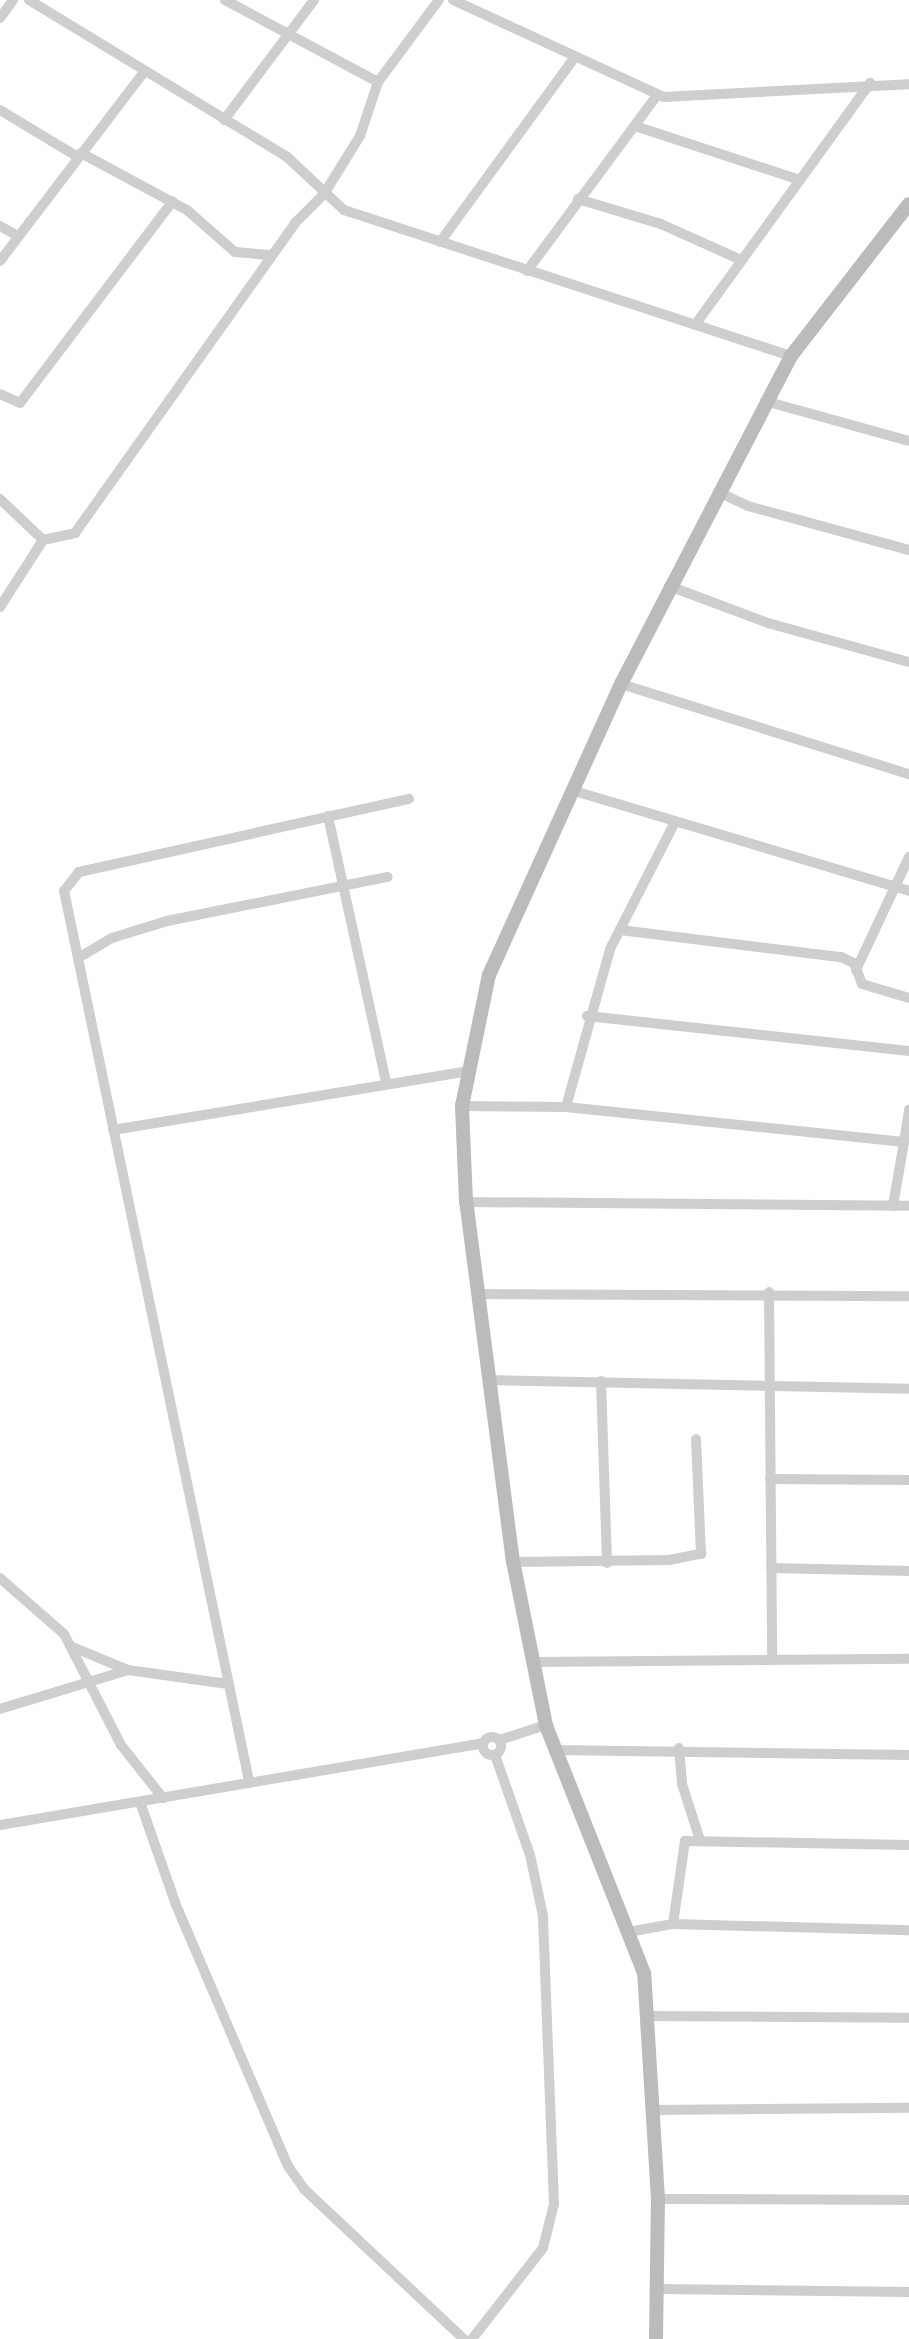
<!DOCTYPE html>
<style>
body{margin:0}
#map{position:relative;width:909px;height:2339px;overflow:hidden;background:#fff;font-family:Quicksand,sans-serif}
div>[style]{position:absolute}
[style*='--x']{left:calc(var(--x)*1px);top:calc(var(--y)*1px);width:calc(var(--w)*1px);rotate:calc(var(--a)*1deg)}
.street>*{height:10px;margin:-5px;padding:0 5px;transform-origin:5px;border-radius:5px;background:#cecece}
.street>.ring{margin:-5px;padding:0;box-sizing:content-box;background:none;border:10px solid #cecece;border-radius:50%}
.secondary>*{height:14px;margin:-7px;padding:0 7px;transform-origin:7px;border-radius:7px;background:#bbb}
span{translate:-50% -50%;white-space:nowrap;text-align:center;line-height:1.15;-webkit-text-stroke:10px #fff;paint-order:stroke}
</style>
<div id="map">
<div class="street">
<div style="--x:29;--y:0;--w:301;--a:31.3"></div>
<div style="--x:286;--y:156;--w:79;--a:43"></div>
<div style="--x:344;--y:210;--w:470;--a:18.1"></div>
<div style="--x:225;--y:0;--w:174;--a:28.2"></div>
<div style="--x:453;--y:0;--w:232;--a:24.7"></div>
<div style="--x:664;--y:97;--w:245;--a:-3"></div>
<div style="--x:0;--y:18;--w:22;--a:-54"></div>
<div style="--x:0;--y:110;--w:91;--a:31.1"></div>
<div style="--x:224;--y:120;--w:150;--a:-53.1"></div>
<div style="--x:638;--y:127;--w:167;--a:18.1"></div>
<div style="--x:81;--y:153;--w:120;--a:28.3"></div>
<div style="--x:187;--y:210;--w:64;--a:41.2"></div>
<div style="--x:235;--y:252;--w:37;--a:5"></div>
<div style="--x:578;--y:199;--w:87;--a:16.8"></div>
<div style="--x:661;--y:224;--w:85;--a:24.2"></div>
<div style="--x:0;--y:226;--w:21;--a:29"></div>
<div style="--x:440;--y:242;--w:228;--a:-53.9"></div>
<div style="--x:0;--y:261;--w:236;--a:-52.7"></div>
<div style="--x:527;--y:271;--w:219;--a:-53.5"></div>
<div style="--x:695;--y:325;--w:299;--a:-54.1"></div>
<div style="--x:0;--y:394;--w:22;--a:24"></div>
<div style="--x:20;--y:403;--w:253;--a:-52.9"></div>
<div style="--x:765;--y:401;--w:149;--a:15.5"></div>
<div style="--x:718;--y:492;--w:33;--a:25"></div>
<div style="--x:748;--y:506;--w:167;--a:15.3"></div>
<div style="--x:0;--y:499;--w:59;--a:43.6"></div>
<div style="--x:43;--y:540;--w:33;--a:-12"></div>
<div style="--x:75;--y:533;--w:380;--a:-54.6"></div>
<div style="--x:295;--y:223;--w:41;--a:-45"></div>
<div style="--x:324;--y:194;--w:68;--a:-58.2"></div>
<div style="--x:360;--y:136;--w:57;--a:-71.6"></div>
<div style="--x:378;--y:82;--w:102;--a:-53.4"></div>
<div style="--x:669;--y:586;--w:106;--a:20.5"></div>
<div style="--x:768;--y:623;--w:146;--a:15.5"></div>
<div style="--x:0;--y:607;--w:80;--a:-57.3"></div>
<div style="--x:621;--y:684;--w:302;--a:17.4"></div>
<div style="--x:571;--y:790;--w:353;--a:16.6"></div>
<div style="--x:328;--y:816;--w:271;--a:77.7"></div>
<div style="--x:620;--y:930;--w:223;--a:7"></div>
<div style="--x:841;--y:957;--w:14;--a:25"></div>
<div style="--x:854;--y:963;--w:22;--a:69"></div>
<div style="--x:862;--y:984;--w:49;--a:16.6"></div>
<div style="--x:80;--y:957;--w:37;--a:-31"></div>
<div style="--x:112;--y:938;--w:58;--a:-17.2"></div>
<div style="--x:167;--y:921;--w:225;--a:-11.3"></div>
<div style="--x:856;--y:970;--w:125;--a:-64.9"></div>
<div style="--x:587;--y:1016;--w:324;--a:6.2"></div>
<div style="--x:462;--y:1106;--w:104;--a:0.6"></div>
<div style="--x:566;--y:1107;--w:340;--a:5.9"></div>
<div style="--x:904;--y:1142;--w:65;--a:99.8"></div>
<div style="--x:566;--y:1107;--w:164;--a:-74.4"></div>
<div style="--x:610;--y:949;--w:140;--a:-62.9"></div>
<div style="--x:113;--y:1130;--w:361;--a:-9.4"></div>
<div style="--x:904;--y:1142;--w:33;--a:-81"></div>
<div style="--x:466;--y:1202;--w:443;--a:0.5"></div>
<div style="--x:769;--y:1292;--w:364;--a:89.5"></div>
<div style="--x:478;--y:1294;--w:431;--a:0.3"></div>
<div style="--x:489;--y:1380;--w:420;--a:1.2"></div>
<div style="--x:601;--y:1381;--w:182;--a:88.1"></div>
<div style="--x:770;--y:1479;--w:139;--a:0.4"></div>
<div style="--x:513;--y:1562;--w:156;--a:-0.7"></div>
<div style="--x:669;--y:1560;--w:33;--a:-11"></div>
<div style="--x:701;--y:1554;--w:115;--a:-92.5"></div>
<div style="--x:771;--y:1568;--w:138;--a:1.2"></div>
<div style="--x:0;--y:1578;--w:85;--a:41.2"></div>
<div style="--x:64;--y:1634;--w:125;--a:62.8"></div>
<div style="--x:121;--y:1745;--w:68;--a:51.6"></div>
<div style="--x:70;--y:1646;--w:63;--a:22.5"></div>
<div style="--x:128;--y:1670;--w:101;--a:8"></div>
<div style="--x:536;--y:1662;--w:373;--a:-0.5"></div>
<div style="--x:0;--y:1709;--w:134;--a:-16.9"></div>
<div class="ring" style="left:483px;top:1737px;width:8px;height:8px"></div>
<div style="--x:499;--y:1740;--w:49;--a:-17.7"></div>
<div style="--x:679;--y:1748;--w:36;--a:85"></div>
<div style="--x:682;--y:1784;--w:59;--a:72.2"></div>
<div style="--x:554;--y:1750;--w:355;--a:0.8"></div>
<div style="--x:249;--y:1781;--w:909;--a:-101.74"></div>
<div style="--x:64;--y:891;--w:24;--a:-52"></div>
<div style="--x:79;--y:872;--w:338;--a:-12.5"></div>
<div style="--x:140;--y:1802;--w:109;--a:70.7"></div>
<div style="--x:176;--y:1905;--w:284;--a:66.8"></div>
<div style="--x:288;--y:2166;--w:28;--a:55"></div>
<div style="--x:304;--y:2189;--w:219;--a:43.2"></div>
<div style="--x:0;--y:1825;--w:490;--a:-9.6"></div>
<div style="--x:673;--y:1924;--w:84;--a:-81.8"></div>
<div style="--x:685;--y:1841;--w:224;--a:1"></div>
<div style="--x:628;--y:1932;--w:46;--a:-10.1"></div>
<div style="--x:673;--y:1924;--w:236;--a:1.5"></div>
<div style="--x:649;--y:2016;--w:260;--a:0.4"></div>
<div style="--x:655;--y:2110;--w:254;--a:-0.5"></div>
<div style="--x:658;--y:2199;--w:251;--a:0.2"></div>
<div style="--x:659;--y:2289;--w:250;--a:0.7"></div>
<div style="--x:472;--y:2339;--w:115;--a:-52"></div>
<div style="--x:543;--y:2248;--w:45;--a:-76"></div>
<div style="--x:554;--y:2204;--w:288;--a:-92.2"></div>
<div style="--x:543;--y:1916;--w:62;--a:-102"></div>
<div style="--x:530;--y:1855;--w:106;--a:-109.3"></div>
</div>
<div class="secondary">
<div style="--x:656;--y:2339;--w:140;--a:-89.2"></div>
<div style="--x:658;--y:2199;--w:226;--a:-93.5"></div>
<div style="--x:644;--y:1973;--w:267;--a:-111.6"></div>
<div style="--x:546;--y:1725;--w:166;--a:-101.4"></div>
<div style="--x:513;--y:1562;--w:363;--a:-97.4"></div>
<div style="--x:466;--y:1202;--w:96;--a:-92.4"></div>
<div style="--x:462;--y:1106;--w:134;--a:-78.4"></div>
<div style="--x:489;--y:975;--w:320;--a:-65.6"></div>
<div style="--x:621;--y:684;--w:369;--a:-62.6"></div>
<div style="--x:791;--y:356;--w:192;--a:-52.2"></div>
</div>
</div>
